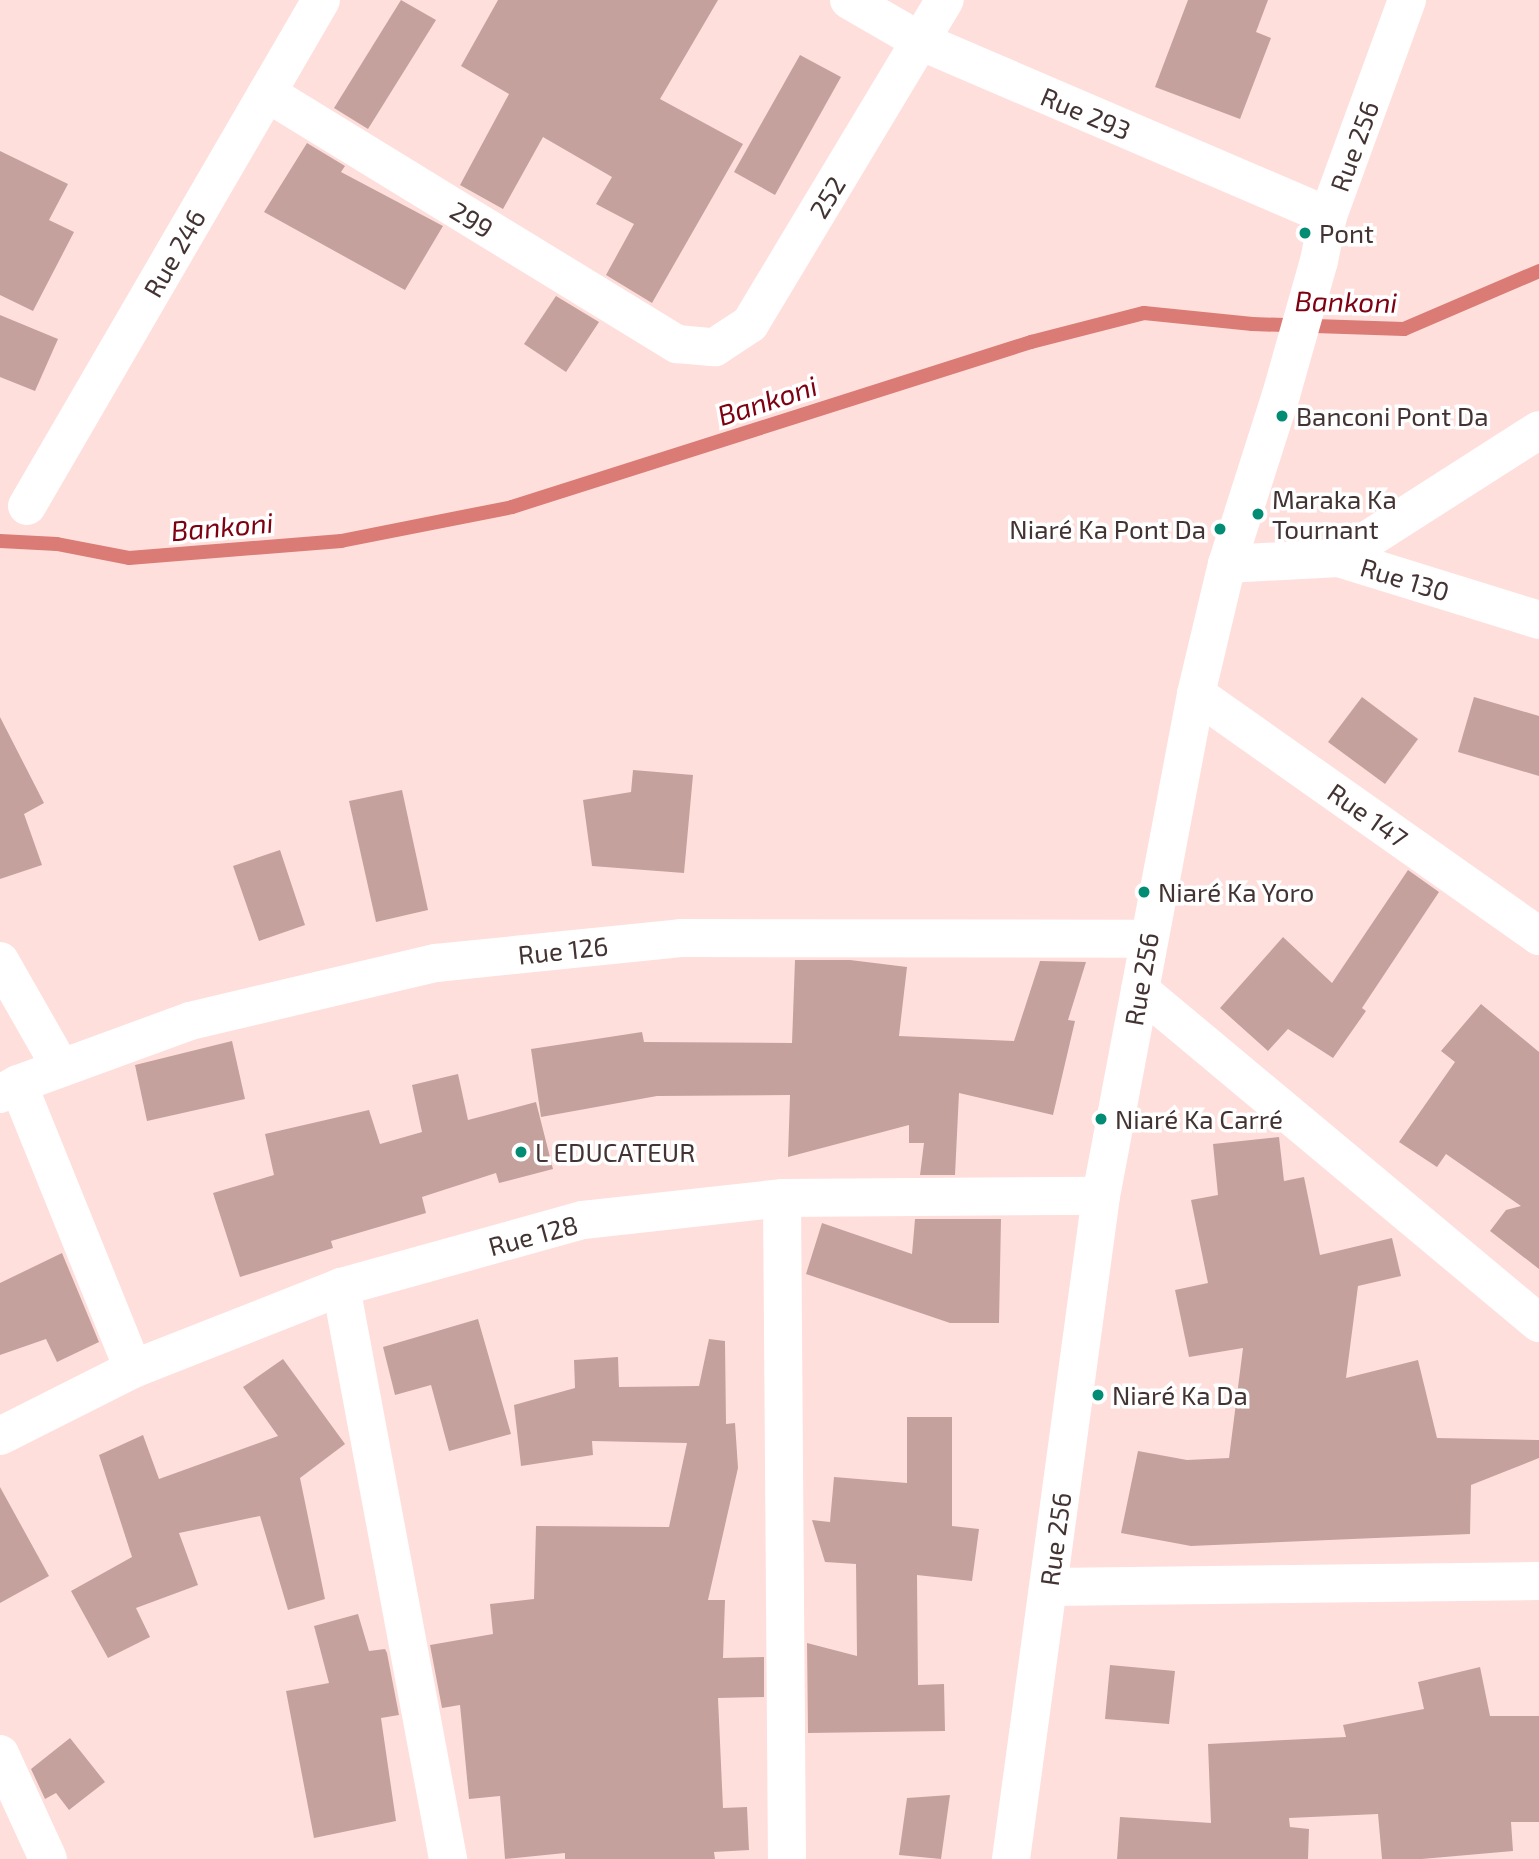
<!DOCTYPE html>
<meta charset="utf-8">
<style>
body{margin:0}
#map{position:relative;width:1539px;height:1859px;overflow:hidden;background:#fedfdc;font-family:"Exo 2",sans-serif}
div>[style]{position:absolute}
[style*='--x']{left:calc(var(--x)*1px);top:calc(var(--y)*1px);width:calc(var(--w)*1px);rotate:calc(var(--a)*1deg)}
.stream>*{height:14px;margin:-7px;padding:0 7px;transform-origin:7px;border-radius:7px;background:#db7b75}
.building>*{inset:0;background:#c5a19e}
.street>*{height:38px;margin:-19px;padding:0 19px;transform-origin:19px;border-radius:19px;background:#fff}
.secondary>*{height:38px;margin:-19px;padding:0 19px;transform-origin:19px;border-radius:19px;background:#fff}
.dots>*{width:19px;height:19px;translate:-50% -50%;box-sizing:border-box;border:4px solid #fff;border-radius:50%}
span{translate:-50% -50%;white-space:nowrap;text-align:center;line-height:1.15;-webkit-text-stroke:7px #fff;paint-order:stroke}
.street-label{font-size:26px;color:#433433}
.poi-label{font-size:26px;color:#433433}
.left{translate:0 -50%;text-align:left}
.right{translate:-100% -50%;text-align:right}
.water-label{font-size:28px;color:#7e0112;font-style:italic}
</style>
<div id="map">
<div class="stream">
<div style="--x:0;--y:541;--w:57;--a:3"></div>
<div style="--x:57;--y:544;--w:73;--a:11"></div>
<div style="--x:129;--y:558;--w:213;--a:-4.6"></div>
<div style="--x:341;--y:541;--w:174;--a:-11.2"></div>
<div style="--x:512;--y:507;--w:545;--a:-17.64"></div>
<div style="--x:1031;--y:342;--w:117;--a:-14.4"></div>
<div style="--x:1144;--y:313;--w:109;--a:5.8"></div>
<div style="--x:1252;--y:324;--w:152;--a:1.9"></div>
<div style="--x:1404;--y:329;--w:147;--a:-23.2"></div>
</div>
<div class="building">
<div style="clip-path:polygon(401px 0,436px 20px,368px 129px,334px 108px)"></div>
<div style="clip-path:polygon(498px 0,718px 0,660px 99px,743px 144px,652px 303px,606px 275px,634px 224px,596px 204px,612px 177px,543px 137px,503px 209px,460px 185px,509px 94px,461px 66px)"></div>
<div style="clip-path:polygon(1188px 0,1268px 0,1256px 32px,1271px 38px,1240px 119px,1155px 87px)"></div>
<div style="clip-path:polygon(800px 55px,841px 77px,775px 195px,734px 172px)"></div>
<div style="clip-path:polygon(307px 143px,345px 166px,341px 172px,443px 226px,405px 290px,264px 212px)"></div>
<div style="clip-path:polygon(0 151px,68px 184px,49px 220px,74px 232px,33px 311px,0 295px)"></div>
<div style="clip-path:polygon(556px 296px,599px 322px,566px 372px,524px 344px)"></div>
<div style="clip-path:polygon(0 315px,58px 339px,35px 391px,0 377px)"></div>
<div style="clip-path:polygon(1362px 697px,1418px 739px,1385px 784px,1328px 742px)"></div>
<div style="clip-path:polygon(1474px 697px,1539px 716px,1539px 776px,1458px 752px)"></div>
<div style="clip-path:polygon(0 717px,44px 803px,24px 814px,42px 865px,0 879px)"></div>
<div style="clip-path:polygon(633px 770px,693px 775px,684px 873px,592px 866px,583px 800px,631px 792px)"></div>
<div style="clip-path:polygon(402px 790px,428px 910px,376px 922px,349px 801px)"></div>
<div style="clip-path:polygon(280px 850px,305px 925px,259px 941px,233px 866px)"></div>
<div style="clip-path:polygon(1408px 870px,1439px 892px,1362px 1008px,1366px 1011px,1333px 1058px,1288px 1029px,1268px 1051px,1220px 1008px,1283px 937px,1332px 983px)"></div>
<div style="clip-path:polygon(795px 960px,850px 960px,907px 967px,899px 1036px,1014px 1041px,1040px 961px,1086px 962px,1068px 1020px,1075px 1021px,1053px 1115px,959px 1093px,955px 1175px,920px 1175px,924px 1143px,909px 1143px,909px 1125px,788px 1157px,790px 1095px,657px 1096px,541px 1117px,531px 1049px,642px 1032px,644px 1042px,792px 1043px)"></div>
<div style="clip-path:polygon(1481px 1004px,1539px 1052px,1539px 1269px,1490px 1231px,1506px 1210px,1521px 1206px,1446px 1154px,1437px 1167px,1399px 1142px,1455px 1062px,1441px 1051px)"></div>
<div style="clip-path:polygon(232px 1041px,245px 1099px,147px 1121px,135px 1065px)"></div>
<div style="clip-path:polygon(458px 1074px,468px 1120px,536px 1102px,553px 1169px,499px 1183px,496px 1173px,422px 1197px,426px 1213px,331px 1241px,333px 1248px,240px 1277px,213px 1193px,274px 1175px,265px 1134px,369px 1110px,380px 1144px,422px 1132px,412px 1085px)"></div>
<div style="clip-path:polygon(1279px 1137px,1284px 1181px,1304px 1177px,1320px 1255px,1392px 1238px,1401px 1276px,1358px 1286px,1346px 1378px,1418px 1360px,1437px 1438px,1539px 1440px,1539px 1458px,1471px 1485px,1470px 1534px,1191px 1546px,1121px 1533px,1138px 1451px,1187px 1460px,1229px 1458px,1243px 1348px,1189px 1357px,1175px 1290px,1208px 1283px,1191px 1200px,1218px 1195px,1213px 1144px)"></div>
<div style="clip-path:polygon(915px 1219px,1001px 1219px,999px 1323px,950px 1323px,806px 1274px,822px 1223px,912px 1254px)"></div>
<div style="clip-path:polygon(62px 1253px,99px 1342px,57px 1362px,46px 1339px,0 1355px,0 1283px)"></div>
<div style="clip-path:polygon(478px 1319px,511px 1434px,449px 1451px,431px 1385px,395px 1395px,383px 1347px)"></div>
<div style="clip-path:polygon(709px 1339px,725px 1341px,726px 1424px,735px 1423px,738px 1468px,708px 1600px,725px 1600px,723px 1658px,764px 1657px,764px 1697px,718px 1698px,723px 1808px,747px 1807px,749px 1850px,714px 1852px,715px 1859px,565px 1859px,565px 1853px,505px 1859px,500px 1796px,469px 1799px,460px 1705px,442px 1708px,430px 1645px,493px 1634px,490px 1604px,534px 1599px,536px 1526px,669px 1527px,687px 1443px,592px 1441px,593px 1455px,521px 1466px,514px 1405px,575px 1388px,574px 1360px,618px 1357px,619px 1387px,699px 1386px)"></div>
<div style="clip-path:polygon(283px 1359px,345px 1444px,300px 1478px,325px 1599px,288px 1610px,260px 1516px,179px 1533px,198px 1585px,136px 1608px,150px 1637px,108px 1658px,71px 1591px,132px 1557px,99px 1455px,143px 1435px,159px 1479px,278px 1436px,243px 1387px)"></div>
<div style="clip-path:polygon(907px 1417px,952px 1417px,952px 1526px,979px 1529px,972px 1581px,917px 1575px,918px 1685px,944px 1684px,945px 1731px,808px 1733px,807px 1643px,857px 1656px,856px 1564px,825px 1562px,812px 1520px,830px 1522px,834px 1477px,907px 1483px)"></div>
<div style="clip-path:polygon(0 1487px,49px 1576px,0 1603px)"></div>
<div style="clip-path:polygon(358px 1614px,369px 1651px,385px 1649px,387px 1653px,399px 1715px,381px 1718px,396px 1821px,314px 1838px,286px 1691px,329px 1683px,314px 1626px)"></div>
<div style="clip-path:polygon(1110px 1665px,1175px 1671px,1169px 1724px,1105px 1719px)"></div>
<div style="clip-path:polygon(1480px 1667px,1490px 1716px,1539px 1716px,1539px 1822px,1511px 1822px,1513px 1851px,1422px 1859px,1382px 1859px,1378px 1814px,1289px 1818px,1290px 1827px,1309px 1829px,1308px 1859px,1117px 1859px,1120px 1817px,1211px 1823px,1208px 1744px,1346px 1737px,1343px 1725px,1424px 1709px,1418px 1682px)"></div>
<div style="clip-path:polygon(70px 1738px,105px 1782px,69px 1810px,56px 1793px,45px 1799px,31px 1769px)"></div>
<div style="clip-path:polygon(950px 1795px,941px 1859px,899px 1855px,907px 1798px)"></div>
</div>
<div class="street">
<div style="--x:849;--y:0;--w:82;--a:30"></div>
<div style="--x:920;--y:41;--w:444;--a:23.2"></div>
<div style="--x:267;--y:93;--w:481;--a:31.5"></div>
<div style="--x:677;--y:344;--w:38;--a:5"></div>
<div style="--x:715;--y:347;--w:42;--a:-33.3"></div>
<div style="--x:750;--y:324;--w:378;--a:-59"></div>
<div style="--x:27;--y:506;--w:585;--a:-59.84"></div>
<div style="--x:1339;--y:558;--w:237;--a:-32.6"></div>
<div style="--x:1227;--y:564;--w:112;--a:-3.1"></div>
<div style="--x:1339;--y:558;--w:209;--a:17.2"></div>
<div style="--x:1196;--y:694;--w:420;--a:35.2"></div>
<div style="--x:0;--y:961;--w:123;--a:60.3"></div>
<div style="--x:1140;--y:990;--w:520;--a:39.85"></div>
<div style="--x:18;--y:1084;--w:307;--a:68"></div>
<div style="--x:0;--y:1094;--w:21;--a:-29"></div>
<div style="--x:18;--y:1084;--w:183;--a:-20.1"></div>
<div style="--x:190;--y:1021;--w:253;--a:-13.3"></div>
<div style="--x:436;--y:963;--w:246;--a:-5.8"></div>
<div style="--x:681;--y:938;--w:466;--a:0.1"></div>
<div style="--x:782;--y:1198;--w:661;--a:89.57"></div>
<div style="--x:341;--y:1287;--w:582;--a:79.4"></div>
<div style="--x:0;--y:1436;--w:149;--a:-26.7"></div>
<div style="--x:133;--y:1369;--w:224;--a:-21.5"></div>
<div style="--x:341;--y:1287;--w:251;--a:-15.5"></div>
<div style="--x:583;--y:1220;--w:200;--a:-6.3"></div>
<div style="--x:782;--y:1198;--w:319;--a:-0.4"></div>
<div style="--x:1049;--y:1587;--w:490;--a:-0.7"></div>
<div style="--x:0;--y:1754;--w:115;--a:65.4"></div>
</div>
<div class="secondary">
<div style="--x:1011;--y:1859;--w:669;--a:-82.27"></div>
<div style="--x:1101;--y:1196;--w:511;--a:-79.28"></div>
<div style="--x:1196;--y:694;--w:134;--a:-76.6"></div>
<div style="--x:1227;--y:564;--w:177;--a:-72.3"></div>
<div style="--x:1281;--y:395;--w:139;--a:-74.2"></div>
<div style="--x:1319;--y:261;--w:46;--a:-78.7"></div>
<div style="--x:1328;--y:216;--w:230;--a:-69.9"></div>
</div>
<div class="dots">
<div style="left:1305px;top:233px;background:#028c73"></div>
<div style="left:1282px;top:416px;background:#028c73"></div>
<div style="left:1258px;top:514px;background:#028c73"></div>
<div style="left:1220px;top:529px;background:#028c73"></div>
<div style="left:1144px;top:892px;background:#028c73"></div>
<div style="left:1101px;top:1119px;background:#028c73"></div>
<div style="left:521px;top:1152px;background:#028c73"></div>
<div style="left:1098px;top:1395px;background:#028c73"></div>
</div>
<div class="street-label">
<span style="left:1086px;top:113px;rotate:23deg">Rue 293</span>
<span style="left:1354px;top:146px;rotate:-70deg">Rue 256</span>
<span style="left:827px;top:197px;rotate:-59deg">252</span>
<span style="left:472px;top:219px;rotate:31deg">299</span>
<span style="left:174px;top:253px;rotate:-60deg">Rue 246</span>
<span style="left:1405px;top:579px;rotate:17deg">Rue 130</span>
<span style="left:1368px;top:815px;rotate:35deg">Rue 147</span>
<span style="left:563px;top:950px;rotate:-6deg">Rue 126</span>
<span style="left:1141px;top:979px;rotate:-80deg">Rue 256</span>
<span style="left:533px;top:1235px;rotate:-15deg">Rue 128</span>
<span style="left:1055px;top:1539px;rotate:-82deg">Rue 256</span>
</div>
<div class="poi-label">
<span class="left" style="left:1319px;top:233px">Pont</span>
<span class="left" style="left:1296px;top:416px">Banconi Pont Da</span>
<span class="left" style="left:1272px;top:514px">Maraka Ka<br>Tournant</span>
<span class="right" style="left:1206px;top:529px">Niaré Ka Pont Da</span>
<span class="left" style="left:1158px;top:892px">Niaré Ka Yoro</span>
<span class="left" style="left:1115px;top:1119px">Niaré Ka Carré</span>
<span class="left" style="left:535px;top:1152px">L EDUCATEUR</span>
<span class="left" style="left:1112px;top:1395px">Niaré Ka Da</span>
</div>
<div class="water-label">
<span style="left:1346px;top:301px;rotate:1deg">Bankoni</span>
<span style="left:767px;top:400px;rotate:-18deg">Bankoni</span>
<span style="left:222px;top:526px;rotate:-5deg">Bankoni</span>
</div>
</div>
